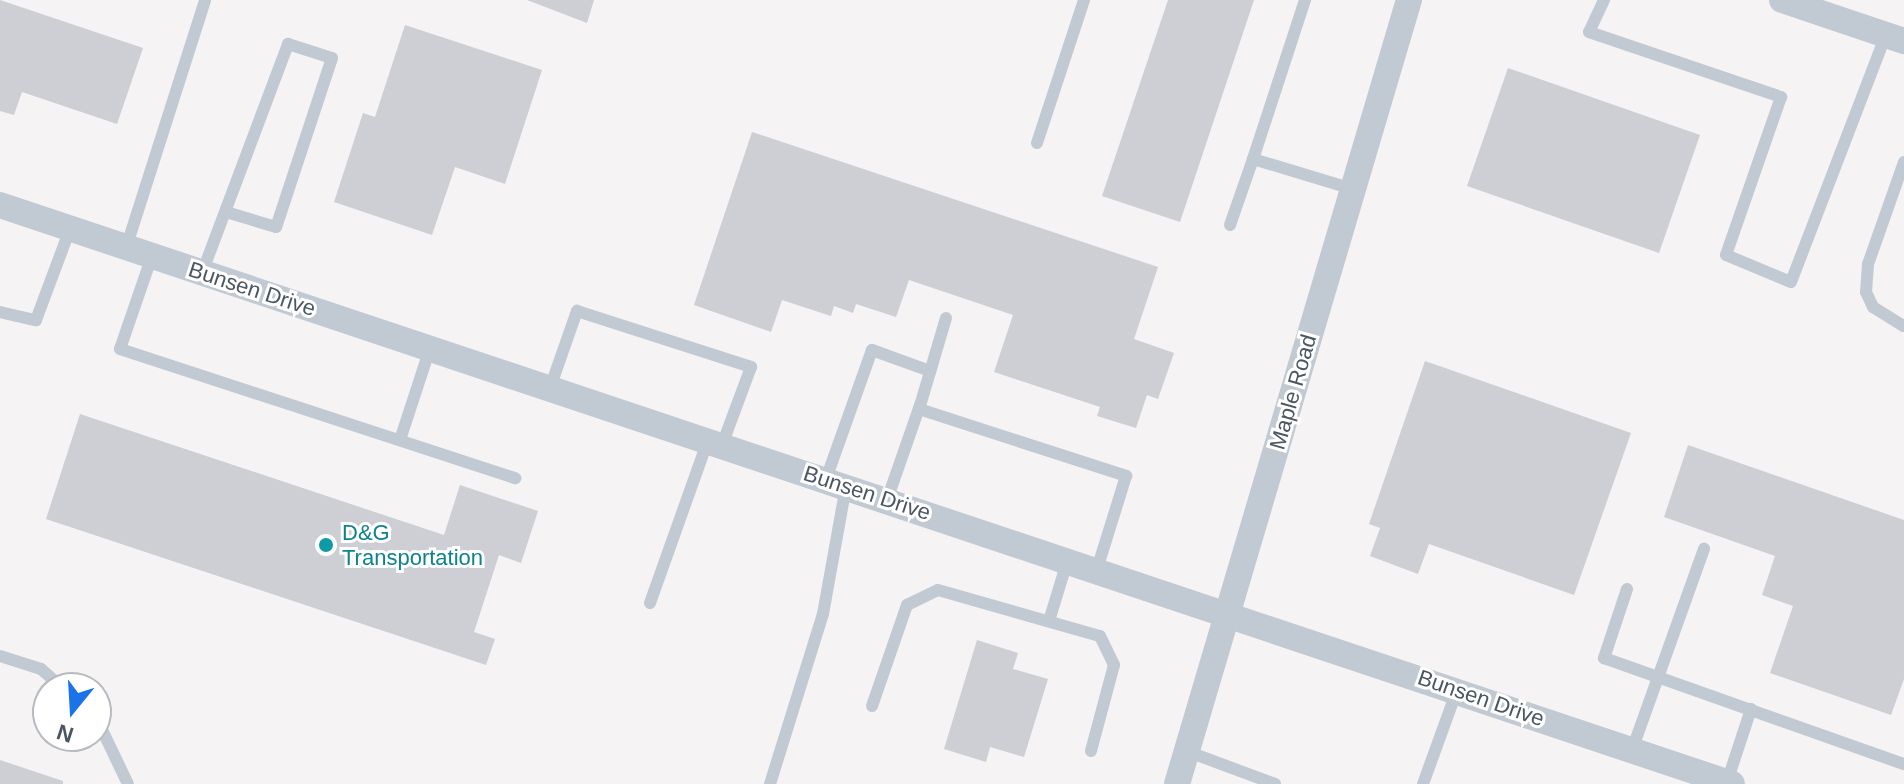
<!DOCTYPE html>
<style>
body{margin:0}
#map{position:relative;width:1904px;height:784px;overflow:hidden;background:#f5f3f3;font-family:Helvetica,sans-serif}
div>[style]{position:absolute}
[style*='--x']{left:calc(var(--x)*1px);top:calc(var(--y)*1px);width:calc(var(--w)*1px);rotate:calc(var(--a)*1deg)}
.building>*{inset:0;background:#cdcfd5}
.lane>*{height:12px;margin:-6px;padding:0 6px;transform-origin:6px;border-radius:6px;background:#c1cad2}
.street>*{height:26px;margin:-13px;padding:0 13px;transform-origin:13px;border-radius:13px;background:#c1cad2}
.dots>*{width:22px;height:22px;translate:-50% -50%;box-sizing:border-box;border:4px solid #fff;border-radius:50%}
span{translate:-50% -50%;white-space:nowrap;text-align:center;line-height:1.15;-webkit-text-stroke:6px #fff;paint-order:stroke}
.street-label{font-size:22px;color:#4a5661}
.culture-label{font-size:22px;color:#0d838f}
.left{translate:0 -50%;text-align:left}
.north{position:absolute;left:32px;top:672px;width:80px;height:80px;box-sizing:border-box;background:#fff;border:2px solid #b7bbc0;border-radius:50%;rotate:198deg;font-size:22px;font-weight:700;line-height:32px;text-align:center;color:#4a5661}
.north::after{content:'';display:block;margin:auto;width:28px;height:36px;background:#1a73e8;clip-path:polygon(50% 0,100% 100%,50% 72%,0 100%)}
</style>
<div id="map">
<div class="building">
<div style="clip-path:polygon(0 0,143px 48px,117px 124px,22px 92px,14px 115px,0 111px)"></div>
<div style="clip-path:polygon(527px 0,594px 0,587px 23px)"></div>
<div style="clip-path:polygon(1168px 0,1254px 0,1180px 222px,1102px 196px)"></div>
<div style="clip-path:polygon(405px 25px,542px 70px,505px 184px,455px 167px,432px 235px,334px 202px,363px 113px,375px 117px)"></div>
<div style="clip-path:polygon(1508px 68px,1700px 135px,1659px 253px,1467px 186px)"></div>
<div style="clip-path:polygon(752px 132px,1158px 267px,1134px 339px,1174px 353px,1158px 399px,1147px 395px,1136px 428px,1097px 416px,1100px 407px,994px 372px,1013px 315px,909px 280px,896px 317px,856px 304px,853px 313px,834px 306px,831px 316px,782px 300px,771px 332px,694px 305px)"></div>
<div style="clip-path:polygon(1425px 361px,1631px 433px,1574px 595px,1429px 544px,1418px 574px,1370px 556px,1380px 528px,1369px 524px)"></div>
<div style="clip-path:polygon(80px 414px,444px 535px,460px 485px,538px 511px,521px 563px,499px 555px,474px 632px,495px 639px,486px 665px,46px 519px)"></div>
<div style="clip-path:polygon(1688px 445px,1904px 520px,1904px 679px,1891px 715px,1770px 673px,1793px 606px,1762px 595px,1775px 556px,1664px 517px)"></div>
<div style="clip-path:polygon(977px 640px,1018px 653px,1013px 669px,1048px 679px,1024px 757px,990px 747px,986px 762px,944px 749px)"></div>
<div style="clip-path:polygon(0 760px,63px 781px,63px 784px,0 784px)"></div>
</div>
<div class="lane">
<div style="--x:1305;--y:0;--w:167;--a:108.1"></div>
<div style="--x:1253;--y:159;--w:104;--a:16.7"></div>
<div style="--x:1604;--y:0;--w:35;--a:115"></div>
<div style="--x:1589;--y:32;--w:203;--a:18.7"></div>
<div style="--x:1781;--y:97;--w:167;--a:109.2"></div>
<div style="--x:1726;--y:255;--w:70;--a:22.6"></div>
<div style="--x:1791;--y:282;--w:265;--a:-69"></div>
<div style="--x:1037;--y:143;--w:151;--a:-71.8"></div>
<div style="--x:1904;--y:162;--w:108;--a:109.4"></div>
<div style="--x:1868;--y:264;--w:28;--a:94"></div>
<div style="--x:1866;--y:292;--w:17;--a:65"></div>
<div style="--x:1873;--y:307;--w:36;--a:32"></div>
<div style="--x:1230;--y:225;--w:70;--a:-70.8"></div>
<div style="--x:126;--y:248;--w:260;--a:-72.3"></div>
<div style="--x:152;--y:256;--w:98;--a:109"></div>
<div style="--x:120;--y:349;--w:416;--a:18.1"></div>
<div style="--x:202;--y:273;--w:245;--a:-69.4"></div>
<div style="--x:288;--y:44;--w:46;--a:17.7"></div>
<div style="--x:332;--y:58;--w:178;--a:108.3"></div>
<div style="--x:276;--y:227;--w:52;--a:-163.3"></div>
<div style="--x:0;--y:312;--w:37;--a:13"></div>
<div style="--x:36;--y:320;--w:97;--a:-69.5"></div>
<div style="--x:946;--y:318;--w:95;--a:106.5"></div>
<div style="--x:919;--y:409;--w:218;--a:17.9"></div>
<div style="--x:1126;--y:476;--w:97;--a:107.3"></div>
<div style="--x:550;--y:388;--w:82;--a:-70.7"></div>
<div style="--x:577;--y:311;--w:183;--a:17.8"></div>
<div style="--x:751;--y:367;--w:83;--a:110.4"></div>
<div style="--x:400;--y:440;--w:97;--a:-71.9"></div>
<div style="--x:826;--y:479;--w:137;--a:-70.4"></div>
<div style="--x:872;--y:350;--w:62;--a:19.9"></div>
<div style="--x:887;--y:500;--w:101;--a:-70.8"></div>
<div style="--x:1627;--y:589;--w:73;--a:108.4"></div>
<div style="--x:1604;--y:658;--w:318;--a:19.5"></div>
<div style="--x:650;--y:603;--w:173;--a:-70.4"></div>
<div style="--x:1049;--y:621;--w:65;--a:-73"></div>
<div style="--x:0;--y:656;--w:43;--a:17.6"></div>
<div style="--x:41;--y:669;--w:29;--a:41"></div>
<div style="--x:872;--y:706;--w:107;--a:-70.9"></div>
<div style="--x:907;--y:605;--w:34;--a:-26"></div>
<div style="--x:938;--y:590;--w:168;--a:15.9"></div>
<div style="--x:1100;--y:636;--w:32;--a:64"></div>
<div style="--x:1114;--y:665;--w:89;--a:105"></div>
<div style="--x:96;--y:717;--w:74;--a:64.5"></div>
<div style="--x:1632;--y:750;--w:214;--a:-70.3"></div>
<div style="--x:1186;--y:751;--w:95;--a:20.3"></div>
<div style="--x:1727;--y:782;--w:77;--a:-71.8"></div>
<div style="--x:770;--y:784;--w:178;--a:-72.7"></div>
<div style="--x:823;--y:614;--w:130;--a:-79.8"></div>
<div style="--x:1423;--y:784;--w:100;--a:-70.1"></div>
</div>
<div class="street">
<div style="--x:1782;--y:0;--w:129;--a:18.6"></div>
<div style="--x:0;--y:205;--w:1826;--a:18.48"></div>
<div style="--x:1177;--y:784;--w:818;--a:-73.52"></div>
</div>
<div class="dots">
<div style="left:326px;top:545px;background:#0f9aa8"></div>
</div>
<div class="street-label">
<span style="left:252px;top:289px;rotate:18deg">Bunsen Drive</span>
<span style="left:1293px;top:392px;rotate:-74deg">Maple Road</span>
<span style="left:867px;top:493px;rotate:18deg">Bunsen Drive</span>
<span style="left:1481px;top:698px;rotate:19deg">Bunsen Drive</span>
</div>
<div class="culture-label">
<span class="left" style="left:342px;top:545px">D&amp;G<br>Transportation</span>
</div>
<div class="north">N</div>
</div>
